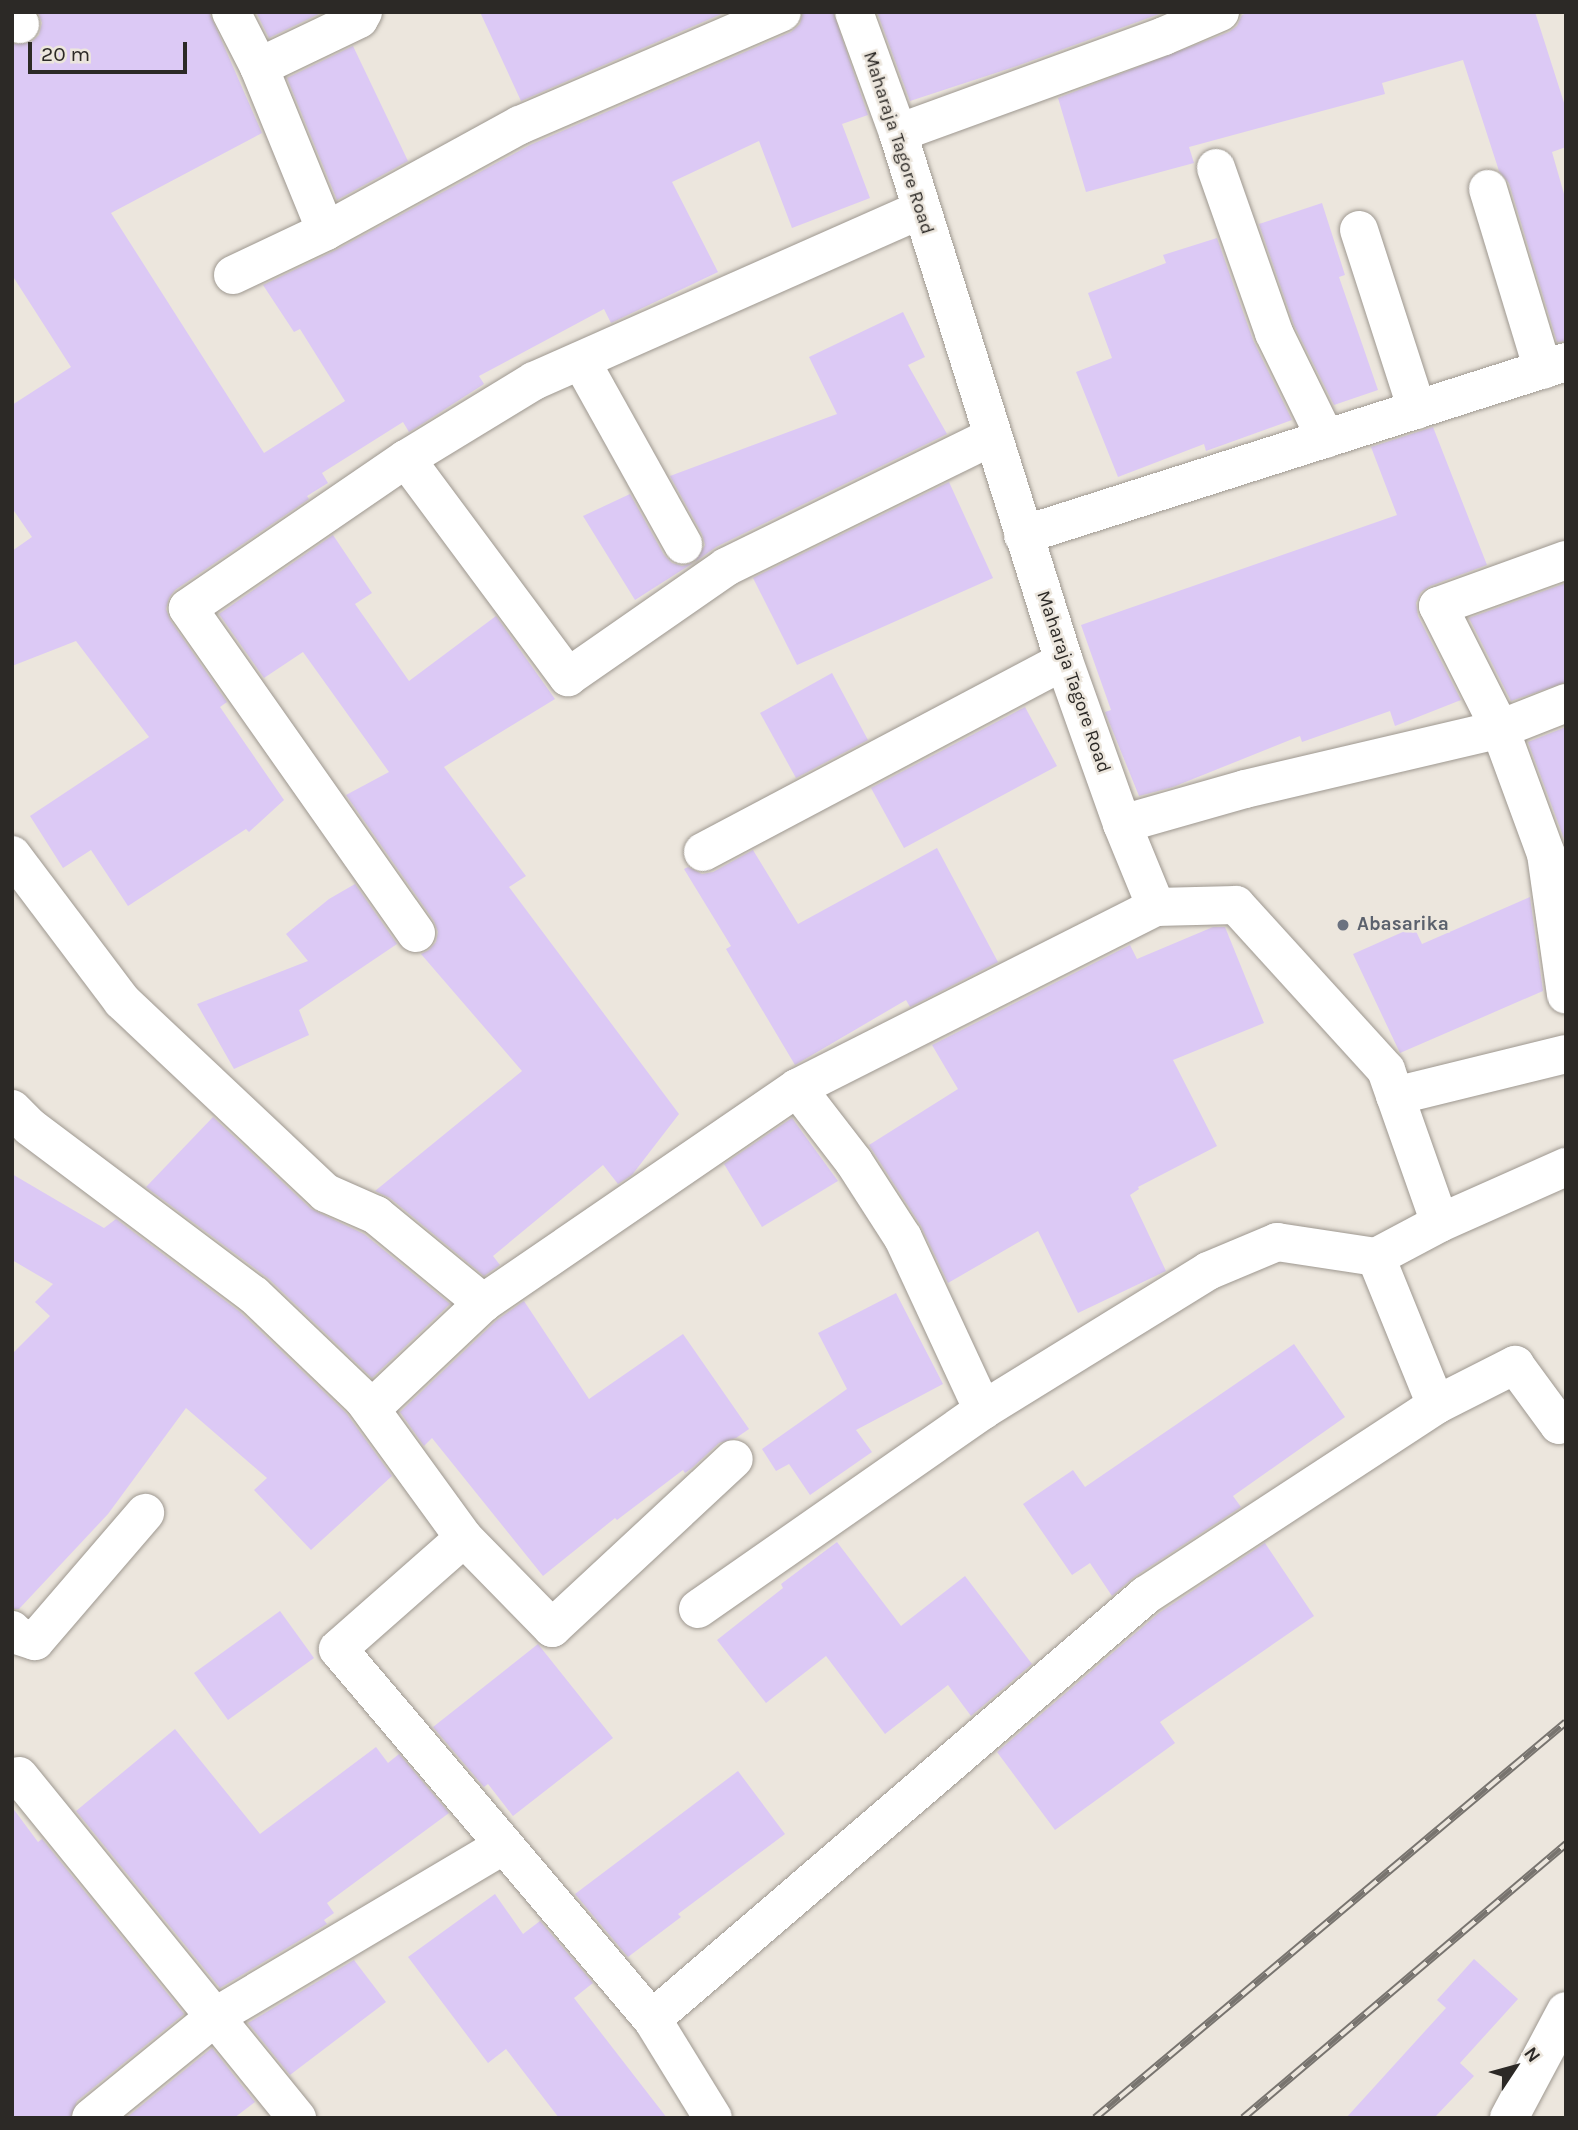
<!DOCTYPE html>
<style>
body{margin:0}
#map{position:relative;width:1578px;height:2130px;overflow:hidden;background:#ece6dd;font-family:Karla,sans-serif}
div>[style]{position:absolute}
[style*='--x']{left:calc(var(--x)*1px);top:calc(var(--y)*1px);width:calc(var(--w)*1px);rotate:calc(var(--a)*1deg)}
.building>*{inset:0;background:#dcc9f5}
.roads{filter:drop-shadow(0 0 2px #9e9890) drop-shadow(0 0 2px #9e9890)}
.minor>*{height:38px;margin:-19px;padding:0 19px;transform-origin:19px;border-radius:19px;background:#fff}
.rail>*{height:8px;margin-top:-4px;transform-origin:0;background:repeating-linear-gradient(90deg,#ece6dd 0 16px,#78746f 0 32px);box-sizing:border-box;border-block:2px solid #78746f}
.dots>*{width:19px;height:19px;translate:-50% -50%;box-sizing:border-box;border:4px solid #ece6dd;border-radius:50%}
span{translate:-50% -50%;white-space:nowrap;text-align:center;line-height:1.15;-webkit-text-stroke:5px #ece6dd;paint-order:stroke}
.street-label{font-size:19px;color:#2c2926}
.worship-label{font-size:19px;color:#5b616d;font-weight:700}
.left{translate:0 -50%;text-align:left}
.frame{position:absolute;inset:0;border:14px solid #2c2926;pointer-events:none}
.north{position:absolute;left:1480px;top:2032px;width:70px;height:70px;-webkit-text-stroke:5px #ece6dd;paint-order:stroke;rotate:54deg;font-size:19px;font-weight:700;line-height:28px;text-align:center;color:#2c2926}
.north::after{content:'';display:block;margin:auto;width:24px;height:32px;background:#2c2926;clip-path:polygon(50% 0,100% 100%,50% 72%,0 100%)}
.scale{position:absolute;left:28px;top:42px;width:159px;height:32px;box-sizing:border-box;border:4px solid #2c2926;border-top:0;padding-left:9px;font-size:21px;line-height:24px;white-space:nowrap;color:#2c2926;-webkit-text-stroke:5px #ece6dd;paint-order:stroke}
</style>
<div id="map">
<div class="building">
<div style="clip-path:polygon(38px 12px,209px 12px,262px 133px,111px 213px,264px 453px,345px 401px,300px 329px,294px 332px,263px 285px,336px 250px,530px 145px,791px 32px,800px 24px,803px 12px,833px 12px,868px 115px,842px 124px,870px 198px,792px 228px,759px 141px,672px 182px,718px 272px,611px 323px,604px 309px,479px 376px,484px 384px,422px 424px,409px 432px,403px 422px,322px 473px,328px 483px,307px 496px,309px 499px,175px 590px,169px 598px,166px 609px,170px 620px,227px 702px,220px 707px,284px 800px,249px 832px,246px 829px,128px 906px,91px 850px,63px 868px,30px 816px,149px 737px,76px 641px,12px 666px,12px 551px,32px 537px,12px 508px,12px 405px,71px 367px,12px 275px,12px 44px,30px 43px,39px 35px,42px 23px)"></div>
<div style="clip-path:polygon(256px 12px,323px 12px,269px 38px)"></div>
<div style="clip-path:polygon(480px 12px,726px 12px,521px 101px)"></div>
<div style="clip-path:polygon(877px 12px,1161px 12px,1162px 13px,1017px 66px,910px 101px)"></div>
<div style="clip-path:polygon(1250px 12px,1535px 12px,1566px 109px,1566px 147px,1552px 152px,1566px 201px,1566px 341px,1557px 342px,1509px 183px,1499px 171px,1463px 60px,1382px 83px,1385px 94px,1189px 147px,1194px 163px,1086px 192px,1058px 98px,1229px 32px,1237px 26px,1242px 15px)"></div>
<div style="clip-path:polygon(353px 46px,408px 161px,337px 200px,287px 78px)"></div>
<div style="clip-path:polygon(1322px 203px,1345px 275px,1339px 277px,1378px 390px,1334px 405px,1294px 325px,1259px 224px)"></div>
<div style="clip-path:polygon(1217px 238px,1253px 340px,1292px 420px,1206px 451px,1204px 444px,1118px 477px,1076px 372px,1112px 358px,1088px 293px,1166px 263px,1163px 255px)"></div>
<div style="clip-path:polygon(903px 312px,925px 357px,908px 365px,947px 434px,716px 547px,695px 562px,705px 545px,702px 534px,670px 476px,837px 414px,809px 357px)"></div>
<div style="clip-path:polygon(1433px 427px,1487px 565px,1430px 586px,1421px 592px,1416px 603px,1418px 616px,1461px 700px,1395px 726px,1390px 711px,1302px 742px,1300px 736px,1173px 787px,1139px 796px,1105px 712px,1111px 710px,1081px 625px,1397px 515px,1371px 447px)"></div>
<div style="clip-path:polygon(949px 482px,993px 578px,797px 665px,753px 578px)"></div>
<div style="clip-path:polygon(630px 494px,664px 555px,672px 563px,682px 566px,693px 563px,635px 600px,583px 516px)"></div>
<div style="clip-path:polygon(333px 535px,372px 593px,355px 604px,409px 681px,496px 616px,555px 699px,444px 767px,526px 876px,509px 887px,679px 1114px,632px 1175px,618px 1184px,603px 1165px,493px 1256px,500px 1265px,484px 1276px,390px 1198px,375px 1191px,522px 1071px,421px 954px,429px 950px,436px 942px,438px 932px,434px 921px,346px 795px,389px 772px,303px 652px,264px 678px,219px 614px)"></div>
<div style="clip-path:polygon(1566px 583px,1566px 682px,1511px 701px,1469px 618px)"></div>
<div style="clip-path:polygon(832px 673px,868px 740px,796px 778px,760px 713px)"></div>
<div style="clip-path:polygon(1025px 707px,1057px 766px,904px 848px,871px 788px)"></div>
<div style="clip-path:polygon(1566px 727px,1566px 844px,1528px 742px)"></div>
<div style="clip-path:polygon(937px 848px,998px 962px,910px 1007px,906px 1000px,795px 1065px,726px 949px,731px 946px,684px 869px,688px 867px,702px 874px,713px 872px,753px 850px,798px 924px)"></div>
<div style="clip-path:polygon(355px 884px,397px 944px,299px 1010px,309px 1035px,234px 1069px,197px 1004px,308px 961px,286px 934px,329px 899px)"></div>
<div style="clip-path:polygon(1530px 897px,1543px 991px,1400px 1053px,1353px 954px,1414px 927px,1422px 944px)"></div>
<div style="clip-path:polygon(1213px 927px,1225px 927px,1264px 1023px,1173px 1060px,1217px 1146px,1138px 1187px,1139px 1189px,1130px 1195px,1166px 1271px,1078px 1313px,1038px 1231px,948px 1283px,921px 1226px,869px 1145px,958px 1089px,932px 1045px,1130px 945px,1137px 959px)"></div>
<div style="clip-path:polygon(213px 1117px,311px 1209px,364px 1234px,450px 1304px,372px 1378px,269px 1279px,146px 1187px)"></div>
<div style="clip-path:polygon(792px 1118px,838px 1181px,762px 1227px,724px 1164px)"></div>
<div style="clip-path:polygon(12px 1174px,104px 1228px,116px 1219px,240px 1312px,346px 1413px,392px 1476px,311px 1550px,254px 1490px,267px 1478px,186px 1408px,108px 1514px,19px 1609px,12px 1609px,12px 1354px,50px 1316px,35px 1302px,53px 1284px,12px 1260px)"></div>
<div style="clip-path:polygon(896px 1293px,943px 1384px,856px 1430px,872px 1452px,810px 1495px,789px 1464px,776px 1471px,762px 1449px,847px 1389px,818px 1333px)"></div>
<div style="clip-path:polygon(524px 1301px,589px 1399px,683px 1334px,749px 1429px,736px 1438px,719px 1443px,692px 1468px,685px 1473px,683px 1470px,617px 1520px,615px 1518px,543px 1576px,432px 1438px,424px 1446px,400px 1412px,497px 1320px)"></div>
<div style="clip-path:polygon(1294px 1344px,1345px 1417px,1233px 1496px,1241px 1507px,1134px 1577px,1112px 1596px,1090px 1563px,1072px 1575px,1023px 1504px,1073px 1470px,1085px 1487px)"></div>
<div style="clip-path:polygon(837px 1542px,901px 1626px,965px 1576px,1032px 1664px,971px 1716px,948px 1685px,885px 1734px,826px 1656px,766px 1703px,717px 1640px,783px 1588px,781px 1584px)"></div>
<div style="clip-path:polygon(1265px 1543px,1314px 1616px,1160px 1722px,1175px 1743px,1055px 1830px,997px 1752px,1159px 1613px)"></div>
<div style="clip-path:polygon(280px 1611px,314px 1658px,228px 1720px,194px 1673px)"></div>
<div style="clip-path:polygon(538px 1644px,613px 1738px,513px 1816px,488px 1784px,484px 1787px,433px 1727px)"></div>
<div style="clip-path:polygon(175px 1729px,260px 1834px,376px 1747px,388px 1763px,399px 1754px,449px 1813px,327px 1903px,334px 1913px,324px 1920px,327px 1924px,220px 1988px,76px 1811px)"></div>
<div style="clip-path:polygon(738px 1771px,785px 1834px,678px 1914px,681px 1917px,628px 1957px,575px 1894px)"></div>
<div style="clip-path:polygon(12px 1807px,38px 1842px,42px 1839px,184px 2014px,77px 2101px,70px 2118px,12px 2118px)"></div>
<div style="clip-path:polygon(495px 1894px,523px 1934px,540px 1921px,593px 1983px,574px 1998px,667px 2118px,559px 2118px,506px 2049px,488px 2063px,408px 1957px)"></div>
<div style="clip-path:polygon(1474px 1959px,1518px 1999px,1460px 2063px,1474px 2076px,1434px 2118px,1346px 2118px,1446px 2008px,1437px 2000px)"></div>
<div style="clip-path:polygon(354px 1960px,386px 2002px,290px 2075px,248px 2023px)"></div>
<div style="clip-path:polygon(212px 2048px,255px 2102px,234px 2118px,126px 2118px)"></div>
</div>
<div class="roads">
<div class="minor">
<div style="--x:13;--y:12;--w:14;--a:60"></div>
<div style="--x:231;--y:12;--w:62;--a:63"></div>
<div style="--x:259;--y:67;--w:177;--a:67.8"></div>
<div style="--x:854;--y:12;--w:129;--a:70"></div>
<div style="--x:898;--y:133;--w:553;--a:72.55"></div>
<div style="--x:1064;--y:661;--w:173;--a:70.4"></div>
<div style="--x:1122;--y:824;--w:90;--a:67.7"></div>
<div style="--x:1156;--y:907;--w:80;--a:-1.4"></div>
<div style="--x:1236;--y:905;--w:223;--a:47.7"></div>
<div style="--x:1386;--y:1070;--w:162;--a:70.6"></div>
<div style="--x:259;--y:67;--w:111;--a:-25.6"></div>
<div style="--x:359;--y:19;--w:8;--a:-60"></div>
<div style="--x:898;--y:133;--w:283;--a:-20"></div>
<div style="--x:1164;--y:36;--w:61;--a:-23.2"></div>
<div style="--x:1216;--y:168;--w:175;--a:70.6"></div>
<div style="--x:1274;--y:333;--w:118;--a:63.9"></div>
<div style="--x:1488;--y:189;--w:189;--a:73.1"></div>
<div style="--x:1359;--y:230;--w:189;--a:72.1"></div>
<div style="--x:233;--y:275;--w:103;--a:-25.3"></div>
<div style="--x:326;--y:231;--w:221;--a:-28.7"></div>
<div style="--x:520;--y:125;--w:285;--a:-23.3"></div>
<div style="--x:581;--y:361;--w:210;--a:60.9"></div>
<div style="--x:406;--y:459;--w:272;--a:53.4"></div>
<div style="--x:568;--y:677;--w:193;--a:-34.8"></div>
<div style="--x:726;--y:567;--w:297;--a:-26.1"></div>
<div style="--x:1023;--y:535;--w:570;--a:-17.67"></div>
<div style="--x:1566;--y:560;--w:136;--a:160.2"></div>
<div style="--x:1438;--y:606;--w:138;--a:63.2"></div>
<div style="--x:1500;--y:729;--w:133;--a:69.8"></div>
<div style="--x:1546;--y:854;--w:142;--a:81.9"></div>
<div style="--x:1122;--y:824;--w:128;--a:-15.9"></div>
<div style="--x:1245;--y:789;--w:262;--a:-13.2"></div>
<div style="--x:1500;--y:729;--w:71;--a:-21.5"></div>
<div style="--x:703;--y:852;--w:408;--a:-27.9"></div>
<div style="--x:12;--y:855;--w:183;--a:53"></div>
<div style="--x:122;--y:1001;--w:280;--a:43.3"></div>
<div style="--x:326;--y:1193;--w:55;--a:23.7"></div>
<div style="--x:376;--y:1215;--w:139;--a:39.4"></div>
<div style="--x:483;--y:1303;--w:381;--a:-34.4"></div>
<div style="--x:797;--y:1088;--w:402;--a:-26.8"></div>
<div style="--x:416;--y:933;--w:397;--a:-125.1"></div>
<div style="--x:188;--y:608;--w:264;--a:-34.4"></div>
<div style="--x:406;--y:459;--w:150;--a:-31.4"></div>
<div style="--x:534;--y:381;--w:422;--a:-23.9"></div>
<div style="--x:797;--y:1088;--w:93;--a:52.4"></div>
<div style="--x:854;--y:1162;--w:90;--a:57.2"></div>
<div style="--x:903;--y:1238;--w:190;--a:65.1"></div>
<div style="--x:1395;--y:1096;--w:176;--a:-13.8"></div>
<div style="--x:12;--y:1109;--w:25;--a:45"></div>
<div style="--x:30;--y:1127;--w:280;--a:36.9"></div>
<div style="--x:254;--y:1295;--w:151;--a:43.7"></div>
<div style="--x:363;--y:1399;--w:172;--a:54"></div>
<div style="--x:464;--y:1538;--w:168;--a:138.6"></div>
<div style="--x:338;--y:1649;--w:485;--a:49.7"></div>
<div style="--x:652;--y:2019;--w:116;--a:58.4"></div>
<div style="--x:1436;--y:1405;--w:89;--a:-26.9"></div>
<div style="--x:1515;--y:1365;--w:74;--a:53.7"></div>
<div style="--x:1559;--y:1425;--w:8;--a:-30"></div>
<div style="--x:371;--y:1409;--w:154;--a:-43.4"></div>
<div style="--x:464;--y:1538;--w:126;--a:45.6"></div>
<div style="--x:552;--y:1628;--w:248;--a:-42.9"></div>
<div style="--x:698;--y:1609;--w:348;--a:-34.9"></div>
<div style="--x:983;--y:1410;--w:264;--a:-31.7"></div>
<div style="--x:1208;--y:1271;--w:75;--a:-22.8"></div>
<div style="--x:1277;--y:1242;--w:100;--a:8.6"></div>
<div style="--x:12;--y:1630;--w:6;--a:51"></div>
<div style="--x:16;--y:1635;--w:20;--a:18"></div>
<div style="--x:35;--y:1641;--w:169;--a:-49.3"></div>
<div style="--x:19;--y:1776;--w:441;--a:50.9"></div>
<div style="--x:652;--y:2019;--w:651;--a:-40.64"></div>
<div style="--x:1146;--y:1595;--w:347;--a:-33.2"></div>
<div style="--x:1436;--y:1405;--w:160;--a:-112.1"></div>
<div style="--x:1376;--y:1257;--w:72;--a:-28"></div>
<div style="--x:1440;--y:1223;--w:138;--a:-24"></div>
<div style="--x:91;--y:2118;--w:161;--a:-39.2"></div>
<div style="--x:216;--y:2016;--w:335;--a:-30.7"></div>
<div style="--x:1509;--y:2118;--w:121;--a:-62"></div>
</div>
</div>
<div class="rail">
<div style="--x:1095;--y:2118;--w:615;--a:-40.06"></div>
<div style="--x:1243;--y:2118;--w:424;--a:-40.3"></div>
</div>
<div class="dots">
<div style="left:1343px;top:925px;background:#6b7280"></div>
</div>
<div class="street-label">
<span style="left:898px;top:143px;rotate:72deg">Maharaja Tagore Road</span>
<span style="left:1073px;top:682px;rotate:71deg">Maharaja Tagore Road</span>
</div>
<div class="worship-label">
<span class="left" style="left:1357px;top:925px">Abasarika</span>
</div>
<div class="frame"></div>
<div class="north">N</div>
<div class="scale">20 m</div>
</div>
